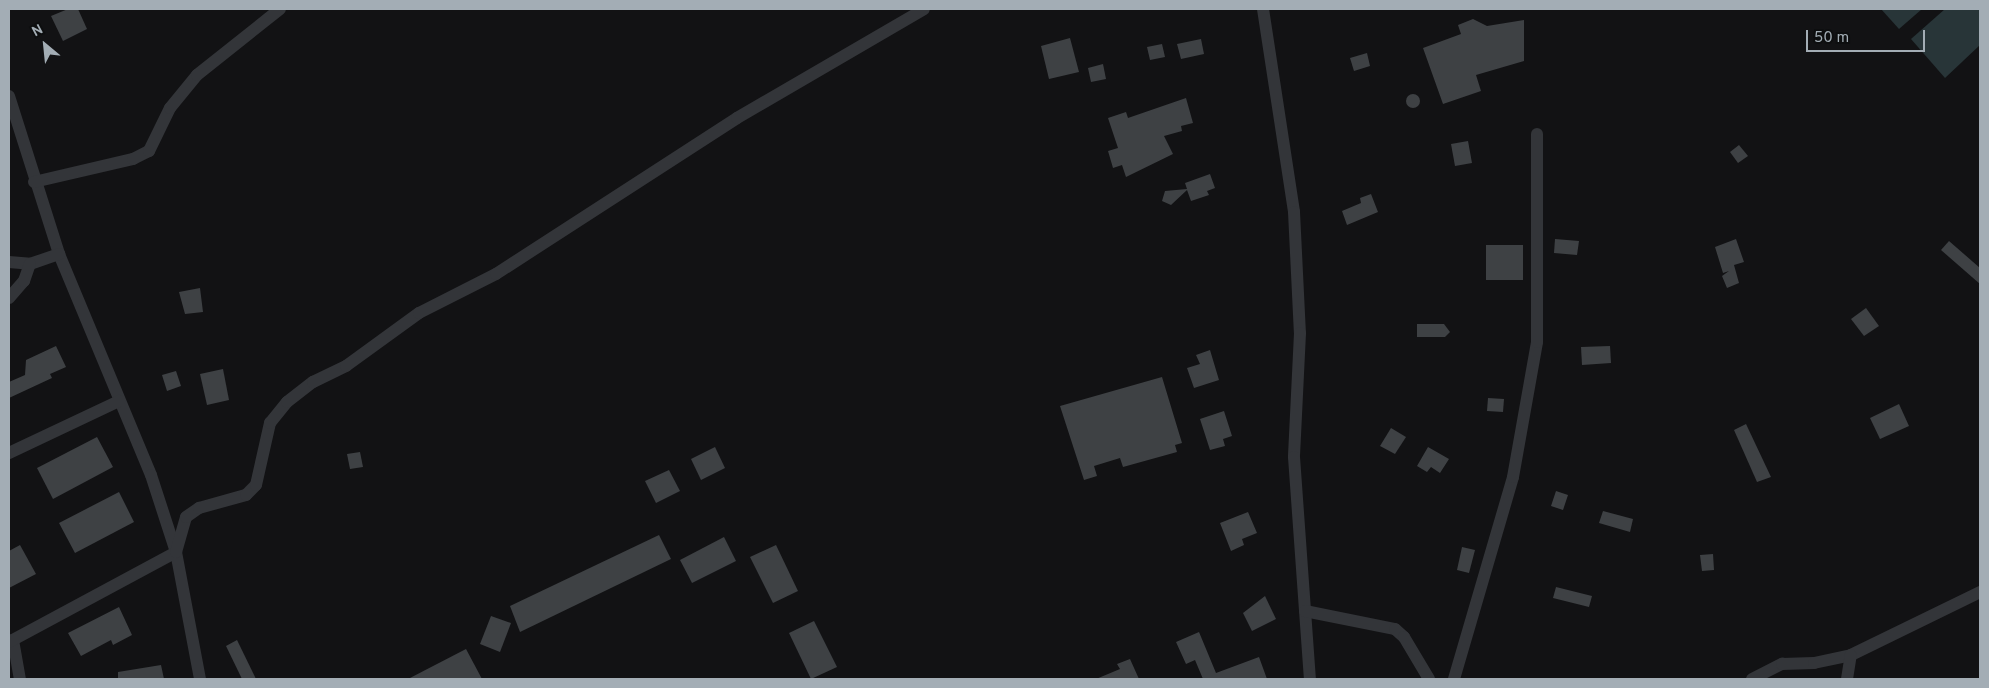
<!DOCTYPE html>
<style>
body{margin:0}
#map{position:relative;width:1989px;height:688px;overflow:hidden;background:#121214;font-family:Overpass,sans-serif}
div>[style]{position:absolute}
[style*='--x']{left:calc(var(--x)*1px);top:calc(var(--y)*1px);width:calc(var(--w)*1px);rotate:calc(var(--a)*1deg)}
.water>*{inset:0;background:#283538}
.building>*{inset:0;background:#3e4144}
.round{border-radius:50%}
.minor>*{height:12px;margin:-6px;padding:0 6px;transform-origin:6px;border-radius:6px;background:#333539}
span{translate:-50% -50%;white-space:nowrap;text-align:center;line-height:1.15;-webkit-text-stroke:4.5px #0d0e0f;paint-order:stroke}
.frame{position:absolute;inset:0;border:10px solid #a3adb5;pointer-events:none}
.north{position:absolute;left:20px;top:20px;width:50px;height:50px;-webkit-text-stroke:4px #0d0e0f;paint-order:stroke;rotate:332deg;font-size:14px;font-weight:700;line-height:20px;text-align:center;color:#a3adb5}
.north::after{content:'';display:block;margin:auto;width:18px;height:22px;background:#a3adb5;clip-path:polygon(50% 0,100% 100%,50% 72%,0 100%)}
.scale{position:absolute;left:1806px;top:30px;width:119px;height:22px;box-sizing:border-box;border:2px solid #a3adb5;border-top:0;padding-left:6px;font-size:15px;line-height:18px;white-space:nowrap;color:#a3adb5;-webkit-text-stroke:4px #0d0e0f;paint-order:stroke}
</style>
<div id="map">
<div class="water">
<div style="clip-path:polygon(1881px 9px,1922px 9px,1899px 29px)"></div>
<div style="clip-path:polygon(1945px 9px,1980px 9px,1980px 45px,1945px 78px,1911px 39px)"></div>
</div>
<div class="building">
<div style="clip-path:polygon(68px 9px,78px 9px,87px 29px,63px 41px,51px 16px)"></div>
<div style="clip-path:polygon(1473px 19px,1487px 26px,1524px 20px,1524px 61px,1476px 75px,1481px 91px,1443px 104px,1423px 48px,1461px 34px,1458px 25px)"></div>
<div style="clip-path:polygon(1070px 38px,1079px 72px,1049px 79px,1041px 46px)"></div>
<div style="clip-path:polygon(1201px 39px,1204px 54px,1181px 59px,1177px 44px)"></div>
<div style="clip-path:polygon(1162px 44px,1165px 57px,1150px 60px,1147px 47px)"></div>
<div style="clip-path:polygon(1367px 53px,1370px 66px,1354px 71px,1350px 58px)"></div>
<div style="clip-path:polygon(1103px 64px,1106px 79px,1091px 82px,1088px 68px)"></div>
<div class="round" style="left:1406px;top:94px;width:14px;height:14px"></div>
<div style="clip-path:polygon(1186px 98px,1193px 123px,1181px 126px,1182px 131px,1164px 136px,1173px 154px,1126px 177px,1122px 165px,1113px 168px,1108px 151px,1118px 148px,1108px 118px,1126px 112px,1128px 118px)"></div>
<div style="clip-path:polygon(1468px 141px,1472px 163px,1455px 166px,1451px 144px)"></div>
<div style="clip-path:polygon(1739px 145px,1748px 156px,1738px 163px,1730px 152px)"></div>
<div style="clip-path:polygon(1210px 174px,1215px 188px,1207px 191px,1209px 195px,1191px 201px,1187px 190px,1171px 205px,1162px 201px,1165px 191px,1187px 189px,1185px 183px)"></div>
<div style="clip-path:polygon(1371px 194px,1378px 212px,1347px 225px,1342px 211px,1361px 203px,1360px 198px)"></div>
<div style="clip-path:polygon(1555px 239px,1579px 241px,1577px 255px,1554px 253px)"></div>
<div style="clip-path:polygon(1736px 239px,1744px 262px,1734px 265px,1739px 283px,1727px 288px,1722px 276px,1729px 271px,1723px 273px,1715px 247px)"></div>
<div style="clip-path:polygon(1949px 241px,1980px 268px,1980px 284px,1941px 250px)"></div>
<div style="clip-path:polygon(1486px 245px,1523px 245px,1523px 280px,1486px 280px)"></div>
<div style="clip-path:polygon(200px 288px,203px 312px,185px 314px,179px 292px)"></div>
<div style="clip-path:polygon(1866px 308px,1879px 326px,1864px 336px,1851px 319px)"></div>
<div style="clip-path:polygon(1417px 324px,1444px 324px,1450px 332px,1445px 337px,1417px 337px)"></div>
<div style="clip-path:polygon(56px 346px,66px 367px,50px 374px,52px 378px,9px 398px,9px 382px,25px 375px,26px 360px)"></div>
<div style="clip-path:polygon(1610px 346px,1611px 363px,1582px 365px,1581px 347px)"></div>
<div style="clip-path:polygon(1210px 350px,1219px 380px,1194px 388px,1187px 368px,1200px 364px,1196px 355px)"></div>
<div style="clip-path:polygon(223px 369px,229px 400px,207px 405px,200px 374px)"></div>
<div style="clip-path:polygon(176px 371px,181px 386px,167px 391px,162px 375px)"></div>
<div style="clip-path:polygon(1162px 377px,1182px 443px,1175px 445px,1177px 452px,1123px 467px,1120px 458px,1094px 466px,1097px 476px,1084px 480px,1060px 406px)"></div>
<div style="clip-path:polygon(1488px 398px,1504px 399px,1503px 412px,1487px 411px)"></div>
<div style="clip-path:polygon(1899px 404px,1909px 426px,1880px 439px,1870px 418px)"></div>
<div style="clip-path:polygon(1224px 411px,1232px 436px,1223px 439px,1225px 446px,1210px 450px,1200px 419px)"></div>
<div style="clip-path:polygon(1746px 424px,1771px 477px,1757px 482px,1734px 430px)"></div>
<div style="clip-path:polygon(1391px 428px,1406px 437px,1395px 454px,1380px 446px)"></div>
<div style="clip-path:polygon(97px 437px,113px 467px,53px 499px,37px 468px)"></div>
<div style="clip-path:polygon(715px 447px,725px 468px,701px 480px,691px 459px)"></div>
<div style="clip-path:polygon(1428px 447px,1449px 459px,1440px 473px,1431px 467px,1427px 472px,1417px 466px)"></div>
<div style="clip-path:polygon(360px 452px,363px 467px,350px 469px,347px 454px)"></div>
<div style="clip-path:polygon(669px 470px,680px 491px,656px 503px,645px 481px)"></div>
<div style="clip-path:polygon(1556px 491px,1568px 495px,1563px 510px,1551px 506px)"></div>
<div style="clip-path:polygon(119px 492px,134px 522px,75px 553px,59px 523px)"></div>
<div style="clip-path:polygon(1603px 511px,1633px 519px,1630px 532px,1599px 523px)"></div>
<div style="clip-path:polygon(1248px 512px,1257px 533px,1242px 539px,1244px 545px,1231px 551px,1220px 523px)"></div>
<div style="clip-path:polygon(659px 535px,671px 559px,520px 632px,510px 606px)"></div>
<div style="clip-path:polygon(724px 537px,736px 561px,692px 583px,680px 560px)"></div>
<div style="clip-path:polygon(20px 545px,36px 574px,9px 588px,9px 551px)"></div>
<div style="clip-path:polygon(776px 545px,798px 591px,773px 603px,750px 557px)"></div>
<div style="clip-path:polygon(1462px 547px,1475px 550px,1469px 573px,1457px 570px)"></div>
<div style="clip-path:polygon(1713px 554px,1714px 570px,1702px 571px,1700px 555px)"></div>
<div style="clip-path:polygon(1556px 587px,1592px 596px,1589px 607px,1553px 598px)"></div>
<div style="clip-path:polygon(1265px 596px,1276px 619px,1252px 631px,1243px 613px)"></div>
<div style="clip-path:polygon(119px 607px,132px 635px,113px 645px,111px 640px,81px 656px,68px 633px)"></div>
<div style="clip-path:polygon(491px 616px,511px 623px,500px 652px,480px 644px)"></div>
<div style="clip-path:polygon(814px 621px,837px 667px,811px 679px,789px 633px)"></div>
<div style="clip-path:polygon(1199px 632px,1216px 673px,1259px 657px,1267px 679px,1203px 679px,1195px 660px,1186px 664px,1176px 642px)"></div>
<div style="clip-path:polygon(237px 640px,256px 679px,242px 679px,226px 646px)"></div>
<div style="clip-path:polygon(466px 649px,482px 679px,408px 679px)"></div>
<div style="clip-path:polygon(1130px 659px,1139px 679px,1096px 679px,1120px 669px,1117px 664px)"></div>
<div style="clip-path:polygon(161px 665px,164px 679px,118px 679px,118px 672px)"></div>
</div>
<div class="minor">
<div style="--x:1263;--y:9;--w:205;--a:81.3"></div>
<div style="--x:1294;--y:212;--w:121;--a:87.2"></div>
<div style="--x:1300;--y:333;--w:124;--a:92.8"></div>
<div style="--x:1294;--y:457;--w:223;--a:85.9"></div>
<div style="--x:9;--y:96;--w:166;--a:72.4"></div>
<div style="--x:59;--y:254;--w:239;--a:67.4"></div>
<div style="--x:151;--y:475;--w:81;--a:72"></div>
<div style="--x:176;--y:552;--w:129;--a:79.3"></div>
<div style="--x:34;--y:182;--w:102;--a:-13.1"></div>
<div style="--x:133;--y:159;--w:18;--a:-27"></div>
<div style="--x:149;--y:151;--w:48;--a:-64"></div>
<div style="--x:170;--y:108;--w:43;--a:-50.7"></div>
<div style="--x:197;--y:75;--w:106;--a:-38.5"></div>
<div style="--x:9;--y:262;--w:21;--a:5"></div>
<div style="--x:30;--y:264;--w:31;--a:-19"></div>
<div style="--x:9;--y:298;--w:23;--a:-49"></div>
<div style="--x:24;--y:281;--w:18;--a:-71"></div>
<div style="--x:9;--y:453;--w:122;--a:-25.3"></div>
<div style="--x:1305;--y:611;--w:92;--a:11.3"></div>
<div style="--x:1395;--y:629;--w:12;--a:42"></div>
<div style="--x:1404;--y:637;--w:49;--a:59.2"></div>
<div style="--x:13;--y:640;--w:40;--a:80"></div>
<div style="--x:9;--y:642;--w:190;--a:-28.3"></div>
<div style="--x:176;--y:552;--w:36;--a:-74"></div>
<div style="--x:186;--y:517;--w:16;--a:-35"></div>
<div style="--x:199;--y:508;--w:49;--a:-15.5"></div>
<div style="--x:246;--y:495;--w:14;--a:-45"></div>
<div style="--x:256;--y:485;--w:64;--a:-77.3"></div>
<div style="--x:270;--y:423;--w:27;--a:-51"></div>
<div style="--x:287;--y:402;--w:33;--a:-38"></div>
<div style="--x:313;--y:382;--w:37;--a:-26"></div>
<div style="--x:346;--y:366;--w:90;--a:-36"></div>
<div style="--x:419;--y:313;--w:86;--a:-26.9"></div>
<div style="--x:496;--y:274;--w:287;--a:-32.9"></div>
<div style="--x:737;--y:118;--w:216;--a:-30.2"></div>
<div style="--x:1454;--y:679;--w:210;--a:-73.7"></div>
<div style="--x:1513;--y:477;--w:137;--a:-79.9"></div>
<div style="--x:1537;--y:342;--w:208;--a:-90"></div>
<div style="--x:1752;--y:679;--w:34;--a:-27"></div>
<div style="--x:1782;--y:664;--w:32;--a:-2"></div>
<div style="--x:1814;--y:663;--w:38;--a:-12"></div>
<div style="--x:1851;--y:655;--w:144;--a:-26"></div>
<div style="--x:1847;--y:679;--w:24;--a:-81"></div>
</div>
<div class="frame"></div>
<div class="north">N</div>
<div class="scale">50 m</div>
</div>
